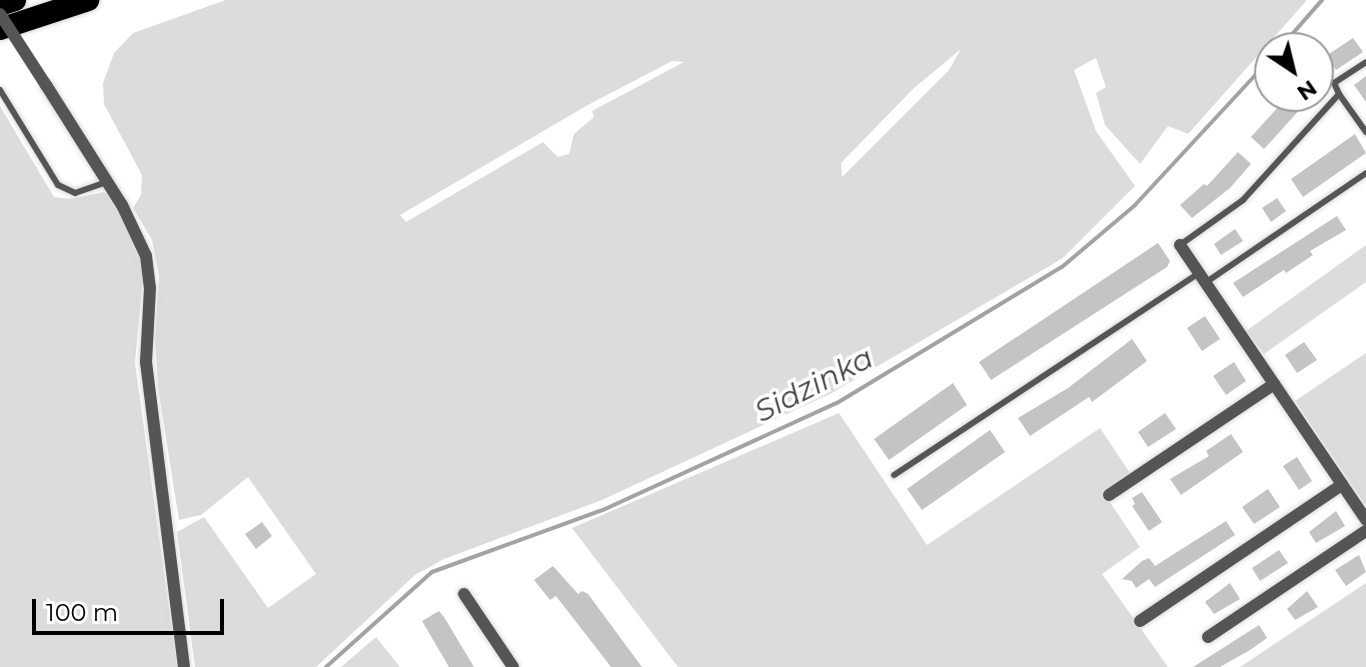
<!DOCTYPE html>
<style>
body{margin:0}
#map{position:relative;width:1366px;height:667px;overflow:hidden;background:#fff;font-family:Montserrat,sans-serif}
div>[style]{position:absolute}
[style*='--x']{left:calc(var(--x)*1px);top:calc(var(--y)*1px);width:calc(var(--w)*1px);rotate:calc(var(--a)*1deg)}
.green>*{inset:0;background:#dcdcdc}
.stream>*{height:4px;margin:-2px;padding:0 2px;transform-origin:2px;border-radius:2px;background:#a3a3a3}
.building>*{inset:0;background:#c4c4c4}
.roads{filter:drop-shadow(0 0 2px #dbdbdb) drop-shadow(0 0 2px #dbdbdb)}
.service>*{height:6px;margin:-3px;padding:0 3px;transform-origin:3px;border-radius:3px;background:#555}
.minor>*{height:12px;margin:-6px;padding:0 6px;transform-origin:6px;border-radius:6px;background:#555}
.motorway>*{height:22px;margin:-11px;padding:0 11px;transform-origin:11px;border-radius:11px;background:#000}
.minor-bridge>*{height:12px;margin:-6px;padding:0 6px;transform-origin:6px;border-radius:6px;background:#555}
span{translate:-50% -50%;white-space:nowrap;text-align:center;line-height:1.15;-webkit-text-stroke:7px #fff;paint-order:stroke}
.water-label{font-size:30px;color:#444;font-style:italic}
.north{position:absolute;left:1254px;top:32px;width:80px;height:80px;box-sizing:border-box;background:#fff;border:2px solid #999;border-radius:50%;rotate:145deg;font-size:22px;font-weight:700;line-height:32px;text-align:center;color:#000}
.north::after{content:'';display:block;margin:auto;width:28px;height:36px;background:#000;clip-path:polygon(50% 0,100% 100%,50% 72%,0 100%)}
.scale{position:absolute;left:32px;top:599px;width:192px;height:36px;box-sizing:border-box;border:4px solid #000;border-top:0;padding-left:10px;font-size:24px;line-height:28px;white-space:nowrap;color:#000;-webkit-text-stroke:6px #fff;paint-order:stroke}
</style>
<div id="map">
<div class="green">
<div style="clip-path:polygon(evenodd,226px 0,1307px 0,1188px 134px,1168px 126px,1140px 164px,1105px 125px,1096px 93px,1106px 87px,1096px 58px,1074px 70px,1096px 131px,1135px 186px,1063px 258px,830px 394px,602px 500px,444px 559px,415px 575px,316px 667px,195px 667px,177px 532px,204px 517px,268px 608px,316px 574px,248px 477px,201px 515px,179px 520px,158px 388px,155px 339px,159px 276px,152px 240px,133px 208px,141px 195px,142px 175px,104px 104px,103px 83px,114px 53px,133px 33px,226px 0,961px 49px,949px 70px,842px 177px,841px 163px,914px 88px,961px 49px,226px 0,672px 61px,684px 62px,592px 111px,594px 117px,574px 134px,569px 154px,558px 157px,543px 142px,406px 222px,400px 215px,586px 106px,672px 61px)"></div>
<div style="clip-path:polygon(0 106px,54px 197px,70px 199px,104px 192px,112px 198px,140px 258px,143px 276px,135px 363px,177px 667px,0 667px)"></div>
<div style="clip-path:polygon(1366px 245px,1366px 282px,1264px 354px,1246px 331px)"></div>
<div style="clip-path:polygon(1366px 353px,1366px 506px,1295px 401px)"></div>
<div style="clip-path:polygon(839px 413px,927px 545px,1100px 428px,1132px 476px,1105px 495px,1140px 547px,1102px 574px,1168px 667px,678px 667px,572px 528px)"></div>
<div style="clip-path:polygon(1366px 583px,1366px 667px,1240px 667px)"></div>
<div style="clip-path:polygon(376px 637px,400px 667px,341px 667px)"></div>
</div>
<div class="stream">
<div style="--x:1280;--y:48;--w:64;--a:-48.8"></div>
<div style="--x:326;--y:667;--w:142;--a:-41.9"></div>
<div style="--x:432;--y:572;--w:184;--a:-20"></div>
<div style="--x:605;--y:509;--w:255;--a:-24.6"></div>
<div style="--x:837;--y:403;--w:263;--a:-31.2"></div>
<div style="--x:1062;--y:267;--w:96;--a:-40.3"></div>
<div style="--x:1135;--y:205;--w:199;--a:-47.2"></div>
</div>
<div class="building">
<div style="clip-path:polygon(1353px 38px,1363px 52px,1336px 70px,1326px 56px)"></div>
<div style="clip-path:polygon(1366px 76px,1366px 102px,1354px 85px)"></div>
<div style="clip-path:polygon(1288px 96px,1312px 96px,1264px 149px,1251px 137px)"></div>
<div style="clip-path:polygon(1355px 134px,1366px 153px,1303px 197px,1291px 179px)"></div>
<div style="clip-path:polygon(1238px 152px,1251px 164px,1230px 188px,1192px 218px,1180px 205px,1204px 184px,1207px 186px)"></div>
<div style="clip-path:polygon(1277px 198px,1286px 211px,1271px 222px,1262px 208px)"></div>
<div style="clip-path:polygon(1337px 216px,1346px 230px,1310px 251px,1313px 255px,1286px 273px,1284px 270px,1243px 297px,1233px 283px)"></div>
<div style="clip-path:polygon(1235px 229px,1243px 241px,1221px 255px,1214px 244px)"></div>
<div style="clip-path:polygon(1158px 243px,1170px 261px,1167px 267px,991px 380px,979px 362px)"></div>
<div style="clip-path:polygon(1205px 316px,1220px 339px,1202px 351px,1187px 328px)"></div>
<div style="clip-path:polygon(1132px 339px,1147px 361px,1092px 402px,1089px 397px,1030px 436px,1018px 418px,1068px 388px)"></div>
<div style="clip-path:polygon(1304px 342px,1317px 360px,1297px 373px,1285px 355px)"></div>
<div style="clip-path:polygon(1234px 362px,1246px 381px,1226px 395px,1213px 376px)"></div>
<div style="clip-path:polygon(953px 383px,967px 405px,889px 460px,874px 439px)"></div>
<div style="clip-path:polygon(1165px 413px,1176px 429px,1148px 447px,1138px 432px)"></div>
<div style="clip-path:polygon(990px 430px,1005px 452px,922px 510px,907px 489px)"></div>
<div style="clip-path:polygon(1231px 434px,1243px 452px,1181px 495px,1170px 479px,1209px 456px,1206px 451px)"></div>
<div style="clip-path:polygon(1297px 457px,1312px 481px,1299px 490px,1283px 466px)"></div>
<div style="clip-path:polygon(1268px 489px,1280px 507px,1254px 524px,1242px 507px)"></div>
<div style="clip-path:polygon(1142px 492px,1162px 522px,1149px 531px,1132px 506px,1135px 504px,1132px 498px)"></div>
<div style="clip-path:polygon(1336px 511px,1345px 526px,1316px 543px,1309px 532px)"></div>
<div style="clip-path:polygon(1226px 521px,1235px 535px,1155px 587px,1149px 579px,1136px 588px,1132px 581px,1122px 579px,1142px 561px,1149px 558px,1155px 566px)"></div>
<div style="clip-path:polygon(262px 522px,272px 536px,256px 549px,245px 534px)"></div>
<div style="clip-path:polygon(1279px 550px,1288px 563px,1260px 581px,1252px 568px)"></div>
<div style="clip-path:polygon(1359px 555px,1366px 572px,1346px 586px,1335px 570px)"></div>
<div style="clip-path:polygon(553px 566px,578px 594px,582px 591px,588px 594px,642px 667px,611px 667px,556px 596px,550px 600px,534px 580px)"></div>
<div style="clip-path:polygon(1230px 583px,1240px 599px,1214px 614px,1205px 602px)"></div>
<div style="clip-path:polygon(1307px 591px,1318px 607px,1295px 620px,1287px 609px)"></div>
<div style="clip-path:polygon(439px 611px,444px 617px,474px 667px,449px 667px,422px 621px)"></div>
<div style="clip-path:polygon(1259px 625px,1267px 638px,1250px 650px,1220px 667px,1193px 667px)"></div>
</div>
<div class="roads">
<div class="service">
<div style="--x:0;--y:90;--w:111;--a:58.6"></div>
<div style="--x:58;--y:185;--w:19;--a:25"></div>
<div style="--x:75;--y:193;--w:34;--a:-19"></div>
<div style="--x:1339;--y:94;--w:12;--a:-114"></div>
<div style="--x:1334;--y:83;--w:38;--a:-33"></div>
<div style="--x:1180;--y:245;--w:77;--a:-35.5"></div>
<div style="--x:1243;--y:200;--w:143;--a:-47.8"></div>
<div style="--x:1339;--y:94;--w:47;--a:54.6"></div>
<div style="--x:1205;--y:283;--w:195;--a:-34.3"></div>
<div style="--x:894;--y:475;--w:366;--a:-33.5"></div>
</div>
<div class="minor">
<div style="--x:46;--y:85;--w:142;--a:57.7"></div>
<div style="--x:122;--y:205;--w:56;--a:64.8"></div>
<div style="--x:146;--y:256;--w:32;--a:83"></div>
<div style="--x:150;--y:288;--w:74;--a:93.1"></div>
<div style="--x:146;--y:362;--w:307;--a:82.9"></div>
<div style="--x:1180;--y:245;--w:332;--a:55.9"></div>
<div style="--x:1109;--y:495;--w:199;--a:-33.9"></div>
<div style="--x:464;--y:594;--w:88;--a:56.1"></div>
<div style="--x:1140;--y:621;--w:244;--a:-34"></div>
<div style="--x:1208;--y:637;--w:190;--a:-33.9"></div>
</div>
<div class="motorway">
<div style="--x:0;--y:5;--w:16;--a:-18"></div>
<div style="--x:0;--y:29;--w:93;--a:-18.2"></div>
</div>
</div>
<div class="minor-bridge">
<div style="--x:0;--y:14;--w:85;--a:57.1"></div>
</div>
<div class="water-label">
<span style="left:814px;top:385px;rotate:-27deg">Sidzinka</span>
</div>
<div class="north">N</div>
<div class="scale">100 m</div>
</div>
